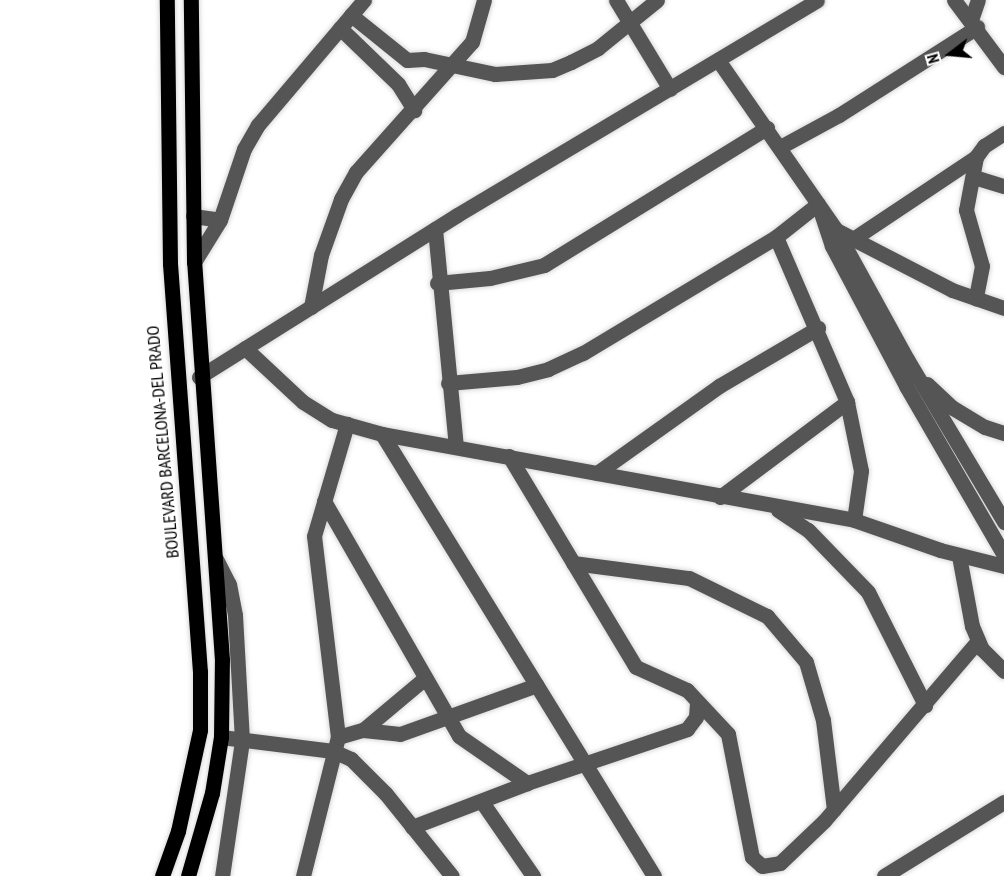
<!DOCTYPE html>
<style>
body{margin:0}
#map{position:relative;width:1004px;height:876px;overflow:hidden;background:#fff;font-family:"PT Sans Narrow",sans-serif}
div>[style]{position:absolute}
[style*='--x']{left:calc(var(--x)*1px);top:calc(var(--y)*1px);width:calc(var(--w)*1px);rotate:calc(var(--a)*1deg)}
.roads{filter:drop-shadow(0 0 2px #dbdbdb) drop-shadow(0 0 2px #dbdbdb)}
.minor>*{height:15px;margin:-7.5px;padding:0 7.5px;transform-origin:7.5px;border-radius:7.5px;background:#555}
.major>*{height:15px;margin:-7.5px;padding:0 7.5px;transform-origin:7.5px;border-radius:7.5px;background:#000}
span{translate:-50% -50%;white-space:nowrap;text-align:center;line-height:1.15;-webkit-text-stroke:4.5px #fff;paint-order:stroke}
.street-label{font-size:18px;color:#000}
.north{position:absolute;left:920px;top:24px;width:60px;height:60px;-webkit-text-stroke:4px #fff;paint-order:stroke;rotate:254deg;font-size:16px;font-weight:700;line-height:24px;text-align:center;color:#000}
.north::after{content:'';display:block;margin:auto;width:21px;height:27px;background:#000;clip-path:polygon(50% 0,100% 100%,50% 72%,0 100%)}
</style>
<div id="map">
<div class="roads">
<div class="minor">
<div style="--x:616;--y:0;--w:104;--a:58.8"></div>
<div style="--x:954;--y:0;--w:84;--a:53.3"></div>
<div style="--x:351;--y:15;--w:72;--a:38.8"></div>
<div style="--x:407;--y:60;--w:17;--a:-3"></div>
<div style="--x:424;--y:59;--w:73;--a:11.9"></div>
<div style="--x:495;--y:74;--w:57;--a:-4"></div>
<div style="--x:552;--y:70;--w:21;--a:-23"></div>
<div style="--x:571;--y:62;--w:30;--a:-27"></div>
<div style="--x:598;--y:48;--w:76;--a:-39.1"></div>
<div style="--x:971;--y:20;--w:21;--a:-71"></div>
<div style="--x:340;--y:28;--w:81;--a:44"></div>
<div style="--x:398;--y:84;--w:31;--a:58"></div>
<div style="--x:718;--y:60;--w:207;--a:55.2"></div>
<div style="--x:836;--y:230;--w:147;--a:61.2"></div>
<div style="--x:907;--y:359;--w:190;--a:59.2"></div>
<div style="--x:780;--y:147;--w:67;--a:-28.5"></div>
<div style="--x:839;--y:115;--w:164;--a:-32.5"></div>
<div style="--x:976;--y:157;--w:54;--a:100.7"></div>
<div style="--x:966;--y:210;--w:58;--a:74.1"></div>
<div style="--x:982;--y:266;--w:33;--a:101"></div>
<div style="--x:974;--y:177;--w:31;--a:17"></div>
<div style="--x:193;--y:216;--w:27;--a:8"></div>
<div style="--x:435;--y:229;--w:219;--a:84.5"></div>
<div style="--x:836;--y:230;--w:131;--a:27.3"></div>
<div style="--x:952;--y:290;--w:55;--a:19.1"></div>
<div style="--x:776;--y:237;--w:180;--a:66.7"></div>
<div style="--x:847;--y:402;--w:70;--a:78.5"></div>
<div style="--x:861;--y:471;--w:49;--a:98.1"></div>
<div style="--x:853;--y:239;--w:148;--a:-33.7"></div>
<div style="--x:976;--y:157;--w:14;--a:-54"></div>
<div style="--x:984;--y:146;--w:24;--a:-33"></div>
<div style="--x:194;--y:262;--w:49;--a:-58.2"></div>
<div style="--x:220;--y:220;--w:75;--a:-71.3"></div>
<div style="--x:244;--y:149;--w:28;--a:-60"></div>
<div style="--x:258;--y:125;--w:164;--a:-49.7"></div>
<div style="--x:437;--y:283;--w:53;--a:-5.4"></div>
<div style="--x:490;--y:278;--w:56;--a:-13.5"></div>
<div style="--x:544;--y:265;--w:262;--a:-31.6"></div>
<div style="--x:311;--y:307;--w:53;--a:-79.1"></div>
<div style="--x:321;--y:255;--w:59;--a:-70.3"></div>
<div style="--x:341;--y:199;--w:31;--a:-61"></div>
<div style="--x:356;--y:172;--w:174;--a:-48.3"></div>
<div style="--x:472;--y:42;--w:44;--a:-74.1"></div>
<div style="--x:245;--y:348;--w:79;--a:43"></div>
<div style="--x:303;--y:402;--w:34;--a:32"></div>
<div style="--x:332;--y:420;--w:52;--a:15.6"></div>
<div style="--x:382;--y:434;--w:480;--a:10.3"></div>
<div style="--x:854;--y:520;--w:91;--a:19.2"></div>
<div style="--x:940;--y:550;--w:66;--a:14"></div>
<div style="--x:199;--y:377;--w:305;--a:-32.1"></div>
<div style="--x:457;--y:215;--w:419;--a:-30.8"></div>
<div style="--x:448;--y:383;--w:69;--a:-5"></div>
<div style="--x:517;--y:377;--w:32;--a:-14"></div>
<div style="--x:548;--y:369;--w:38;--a:-25"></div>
<div style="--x:583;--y:353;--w:225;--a:-31"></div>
<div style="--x:776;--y:237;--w:53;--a:-38.2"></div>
<div style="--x:818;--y:204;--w:44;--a:71.6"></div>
<div style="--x:832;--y:246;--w:158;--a:62.1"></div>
<div style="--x:906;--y:386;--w:195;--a:59.9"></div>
<div style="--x:927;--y:384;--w:35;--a:43"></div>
<div style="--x:953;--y:408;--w:37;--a:31"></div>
<div style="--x:985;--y:427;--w:20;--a:18"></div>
<div style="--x:382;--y:434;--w:519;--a:58.39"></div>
<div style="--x:509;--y:456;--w:246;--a:59"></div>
<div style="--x:636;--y:667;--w:56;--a:24.3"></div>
<div style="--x:687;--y:690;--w:60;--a:47"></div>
<div style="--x:728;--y:734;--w:125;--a:79"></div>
<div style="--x:752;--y:857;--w:13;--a:42"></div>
<div style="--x:762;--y:866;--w:18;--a:-9"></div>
<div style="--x:780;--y:863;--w:61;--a:-43.7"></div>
<div style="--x:824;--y:821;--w:237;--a:-49.5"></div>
<div style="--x:597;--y:473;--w:150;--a:-35.5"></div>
<div style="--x:719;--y:386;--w:115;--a:-30.4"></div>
<div style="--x:720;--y:497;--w:159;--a:-36.8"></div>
<div style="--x:324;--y:501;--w:271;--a:60.1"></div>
<div style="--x:459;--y:736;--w:83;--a:34.7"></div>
<div style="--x:778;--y:510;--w:36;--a:34"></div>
<div style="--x:808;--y:530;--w:86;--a:45.9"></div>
<div style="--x:868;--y:592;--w:127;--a:63.2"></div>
<div style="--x:959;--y:556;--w:71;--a:79.5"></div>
<div style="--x:972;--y:626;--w:25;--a:67"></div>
<div style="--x:982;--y:649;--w:31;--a:45"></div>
<div style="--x:216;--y:559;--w:28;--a:63"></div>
<div style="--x:229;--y:584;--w:32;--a:79"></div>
<div style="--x:235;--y:615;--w:126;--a:86.8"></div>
<div style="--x:242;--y:741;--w:136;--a:98.4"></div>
<div style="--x:573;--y:563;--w:117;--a:7.4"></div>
<div style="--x:689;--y:578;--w:87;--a:26"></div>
<div style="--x:767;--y:616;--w:60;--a:49.7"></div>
<div style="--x:806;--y:662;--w:60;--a:73.7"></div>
<div style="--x:823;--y:720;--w:90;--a:83"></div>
<div style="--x:363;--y:730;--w:37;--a:6"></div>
<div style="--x:400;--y:734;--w:145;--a:-19.7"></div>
<div style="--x:221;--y:737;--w:113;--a:7.1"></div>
<div style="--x:333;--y:751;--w:20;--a:24"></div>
<div style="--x:351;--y:759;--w:49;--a:45"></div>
<div style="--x:386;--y:794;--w:105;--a:51.2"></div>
<div style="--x:338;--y:737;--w:26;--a:-16"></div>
<div style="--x:363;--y:730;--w:81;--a:-40"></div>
<div style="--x:482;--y:802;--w:90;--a:55.4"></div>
<div style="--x:412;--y:827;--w:123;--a:-20.9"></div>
<div style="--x:527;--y:783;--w:169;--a:-18.6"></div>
<div style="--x:687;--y:729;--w:15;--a:-53"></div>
<div style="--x:696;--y:717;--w:14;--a:-86"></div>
<div style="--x:303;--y:876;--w:143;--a:-75.9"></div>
<div style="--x:338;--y:737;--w:202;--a:-96.8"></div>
<div style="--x:314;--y:536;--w:117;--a:-73.6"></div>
<div style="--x:884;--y:876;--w:141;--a:-31.7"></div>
</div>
<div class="major">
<div style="--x:162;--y:876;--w:48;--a:-70.4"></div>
<div style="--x:178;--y:831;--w:103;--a:-77.7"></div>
<div style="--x:200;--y:730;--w:58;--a:-90"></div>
<div style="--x:200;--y:672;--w:409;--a:-94.2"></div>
<div style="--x:170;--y:264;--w:264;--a:-90.7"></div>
<div style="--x:188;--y:876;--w:86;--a:-73.9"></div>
<div style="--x:212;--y:793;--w:57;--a:-80.9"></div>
<div style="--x:221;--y:737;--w:77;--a:-89.3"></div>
<div style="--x:222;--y:660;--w:399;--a:-94"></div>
<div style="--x:194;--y:262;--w:262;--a:-90.7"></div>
</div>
</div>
<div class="street-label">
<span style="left:163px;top:442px;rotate:-95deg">BOULEVARD BARCELONA-DEL PRADO</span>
</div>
<div class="north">N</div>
</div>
